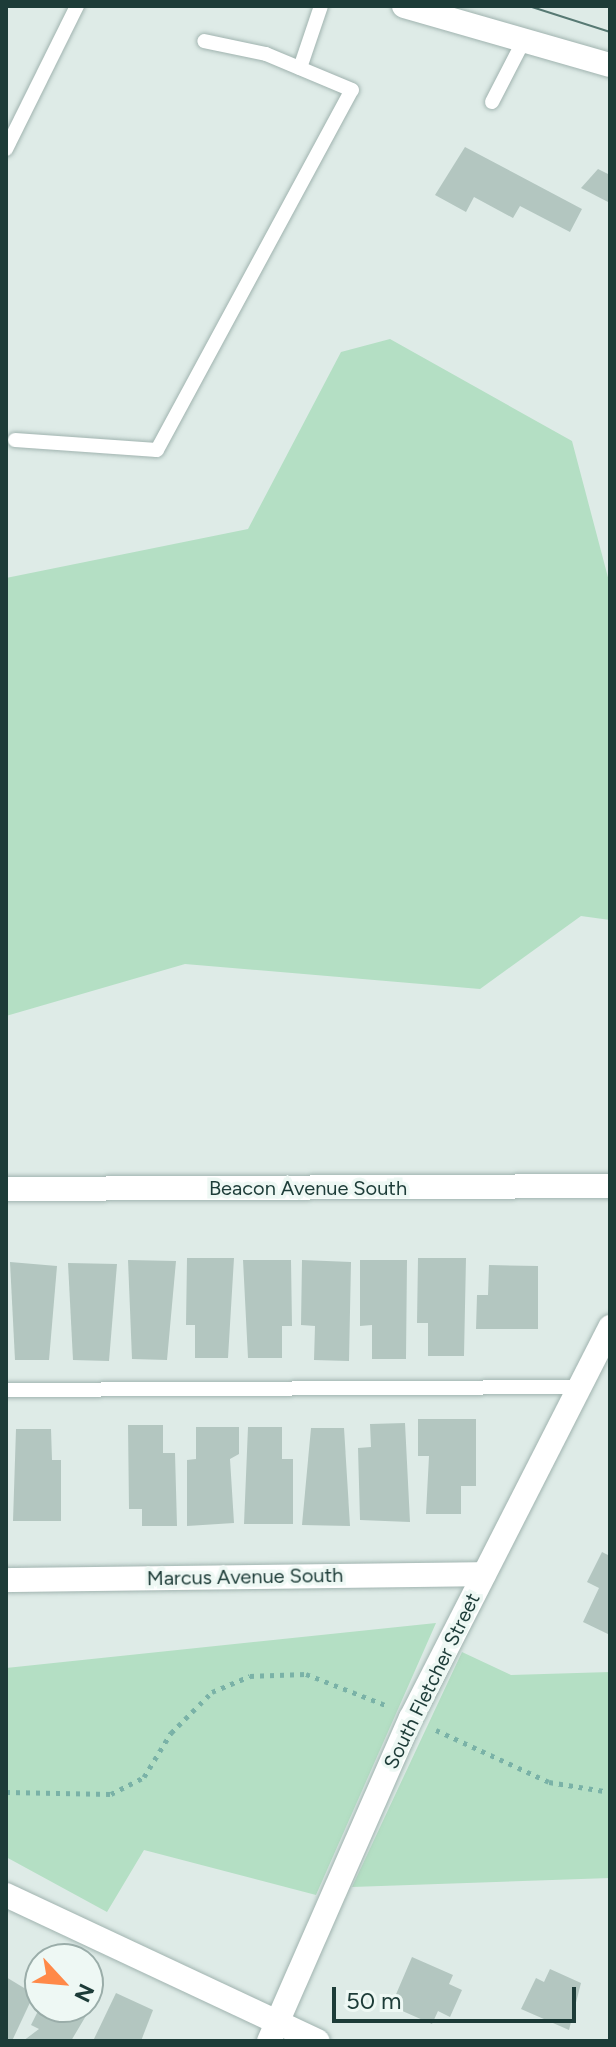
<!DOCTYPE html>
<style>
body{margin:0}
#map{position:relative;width:616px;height:2047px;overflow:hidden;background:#deebe7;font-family:Figtree,sans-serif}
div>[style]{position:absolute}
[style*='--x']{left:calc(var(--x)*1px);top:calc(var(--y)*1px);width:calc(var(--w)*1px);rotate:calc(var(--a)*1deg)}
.green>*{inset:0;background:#b4dfc4}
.building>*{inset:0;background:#b3c6c0}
.path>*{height:5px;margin-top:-2.5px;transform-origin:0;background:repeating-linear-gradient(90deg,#7ab2a7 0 4px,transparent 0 10px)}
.roads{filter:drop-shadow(0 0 2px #a0b3af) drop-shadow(0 0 2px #a0b3af)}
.service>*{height:14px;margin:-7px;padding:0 7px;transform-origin:7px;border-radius:7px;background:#fff}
.minor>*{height:24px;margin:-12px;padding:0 12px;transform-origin:12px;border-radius:12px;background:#fff}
.secondary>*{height:24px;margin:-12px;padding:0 12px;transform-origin:12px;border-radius:12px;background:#fff}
.tram>*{height:2px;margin:-1px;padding:0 1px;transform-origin:1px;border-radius:1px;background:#577973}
span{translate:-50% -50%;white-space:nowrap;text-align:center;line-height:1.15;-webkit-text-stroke:7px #eef8f4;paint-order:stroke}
.street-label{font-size:20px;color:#1d3c38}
.frame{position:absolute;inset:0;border:8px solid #1d3c38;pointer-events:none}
.north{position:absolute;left:24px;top:1943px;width:80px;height:80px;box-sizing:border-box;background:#eef8f4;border:2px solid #9aada9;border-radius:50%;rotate:116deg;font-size:22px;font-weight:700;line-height:32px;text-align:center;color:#1d3c38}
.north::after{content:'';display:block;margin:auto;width:28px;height:36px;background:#ff8948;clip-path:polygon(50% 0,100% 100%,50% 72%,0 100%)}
.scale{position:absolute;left:332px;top:1987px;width:244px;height:36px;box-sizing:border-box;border:4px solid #1d3c38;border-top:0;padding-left:10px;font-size:24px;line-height:28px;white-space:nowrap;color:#1d3c38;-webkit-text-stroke:6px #eef8f4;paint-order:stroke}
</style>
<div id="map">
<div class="green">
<div style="clip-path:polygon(390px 339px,572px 441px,610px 585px,610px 920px,581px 916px,480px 989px,185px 964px,6px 1016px,6px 578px,248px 529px,341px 352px)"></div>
<div style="clip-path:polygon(436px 1623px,316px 1895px,144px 1850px,107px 1912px,6px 1857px,6px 1668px)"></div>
<div style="clip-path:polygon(462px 1652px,511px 1675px,610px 1672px,610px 1878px,352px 1887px)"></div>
</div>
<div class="building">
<div style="clip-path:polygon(465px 147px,582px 209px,570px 232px,520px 206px,513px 218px,474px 197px,466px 212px,435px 195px)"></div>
<div style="clip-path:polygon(598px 169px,610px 175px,610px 203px,581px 188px)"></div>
<div style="clip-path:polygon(187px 1258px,234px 1258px,228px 1358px,195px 1358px,195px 1325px,186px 1325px)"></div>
<div style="clip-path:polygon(418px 1258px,466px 1258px,464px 1356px,428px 1356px,428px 1323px,417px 1323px)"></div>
<div style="clip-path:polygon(128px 1260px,176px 1261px,167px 1360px,132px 1359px)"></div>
<div style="clip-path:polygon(243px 1260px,291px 1260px,292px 1326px,282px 1326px,282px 1358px,248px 1358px)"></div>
<div style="clip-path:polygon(302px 1260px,351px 1262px,349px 1361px,314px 1360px,315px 1326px,301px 1325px)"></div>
<div style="clip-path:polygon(360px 1260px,407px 1260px,406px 1359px,372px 1359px,372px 1325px,360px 1326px)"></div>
<div style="clip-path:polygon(10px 1262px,57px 1266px,49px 1360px,15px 1360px)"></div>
<div style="clip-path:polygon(68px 1263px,117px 1264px,109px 1361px,73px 1360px)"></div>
<div style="clip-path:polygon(489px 1265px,538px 1266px,538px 1329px,476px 1329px,477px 1295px,488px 1295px)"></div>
<div style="clip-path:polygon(418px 1419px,476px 1419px,476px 1486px,461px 1486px,461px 1514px,426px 1514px,429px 1456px,418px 1456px)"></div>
<div style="clip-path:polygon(405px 1423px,410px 1522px,360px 1520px,358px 1448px,371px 1447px,370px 1424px)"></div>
<div style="clip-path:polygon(128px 1425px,163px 1425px,163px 1453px,175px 1453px,177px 1526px,142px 1526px,142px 1509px,129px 1509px)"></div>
<div style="clip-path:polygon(196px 1427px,239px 1427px,239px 1454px,230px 1459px,234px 1523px,187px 1526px,187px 1460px,196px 1459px)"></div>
<div style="clip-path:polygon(248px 1427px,282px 1427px,282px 1459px,293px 1459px,293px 1524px,244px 1524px)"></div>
<div style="clip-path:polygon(311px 1428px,344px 1428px,350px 1526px,302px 1525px)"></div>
<div style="clip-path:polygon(16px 1429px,51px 1429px,52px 1460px,61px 1460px,61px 1521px,13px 1521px)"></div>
<div style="clip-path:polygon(602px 1552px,610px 1556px,610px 1635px,583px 1622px,599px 1588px,587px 1582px)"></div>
<div style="clip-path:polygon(412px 1957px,453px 1975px,449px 1984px,462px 1990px,450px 2017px,438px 2011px,432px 2024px,391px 2006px)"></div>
<div style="clip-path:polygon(550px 1969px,581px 1983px,569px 2030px,521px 2009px,536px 1978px,544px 1982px)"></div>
<div style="clip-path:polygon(6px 1977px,34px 1994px,12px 2041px,6px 2041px)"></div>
<div style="clip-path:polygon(116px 1993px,153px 2010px,141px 2041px,93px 2041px)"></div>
<div style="clip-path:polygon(88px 2001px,93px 2004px,71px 2041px,23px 2041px,39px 2029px,31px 2025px,40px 2007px,88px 2007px)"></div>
</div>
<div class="path">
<div style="--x:436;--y:1730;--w:124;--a:24.7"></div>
<div style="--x:549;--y:1782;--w:62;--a:9.3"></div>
<div style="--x:6;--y:1792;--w:105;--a:1.1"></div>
<div style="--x:111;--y:1794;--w:37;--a:-27"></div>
<div style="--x:144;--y:1777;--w:52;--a:-58.5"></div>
<div style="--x:171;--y:1733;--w:58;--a:-45"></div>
<div style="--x:212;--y:1692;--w:41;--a:-22.8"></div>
<div style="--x:250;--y:1676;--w:56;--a:-2"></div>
<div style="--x:306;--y:1674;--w:88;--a:21.3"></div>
</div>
<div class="roads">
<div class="service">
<div style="--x:300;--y:68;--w:65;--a:-71.3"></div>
<div style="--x:492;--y:102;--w:70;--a:-62.7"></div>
<div style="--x:6;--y:149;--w:160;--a:-63.6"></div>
<div style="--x:15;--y:440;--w:142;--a:4"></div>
<div style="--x:157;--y:450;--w:409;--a:-61.6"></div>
<div style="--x:352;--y:90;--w:93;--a:-157.3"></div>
<div style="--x:266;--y:54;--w:63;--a:-168.2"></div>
<div style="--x:6;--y:1390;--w:573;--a:-0.3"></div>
</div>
<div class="minor">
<div style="--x:6;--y:1189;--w:604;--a:-0.28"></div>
<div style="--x:6;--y:1580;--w:478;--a:-0.7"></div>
<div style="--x:6;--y:1895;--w:344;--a:25.1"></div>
<div style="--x:269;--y:2041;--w:353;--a:-66.3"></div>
<div style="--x:411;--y:1718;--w:439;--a:-63"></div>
</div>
<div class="secondary">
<div style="--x:404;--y:6;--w:214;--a:16"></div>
</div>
</div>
<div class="tram">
<div style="--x:529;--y:6;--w:85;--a:17.8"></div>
</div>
<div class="street-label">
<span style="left:308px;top:1188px">Beacon Avenue South</span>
<span style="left:245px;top:1577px;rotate:-1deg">Marcus Avenue South</span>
<span style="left:432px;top:1681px;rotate:-64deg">South Fletcher Street</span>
</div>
<div class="frame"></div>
<div class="north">N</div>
<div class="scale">50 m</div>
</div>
